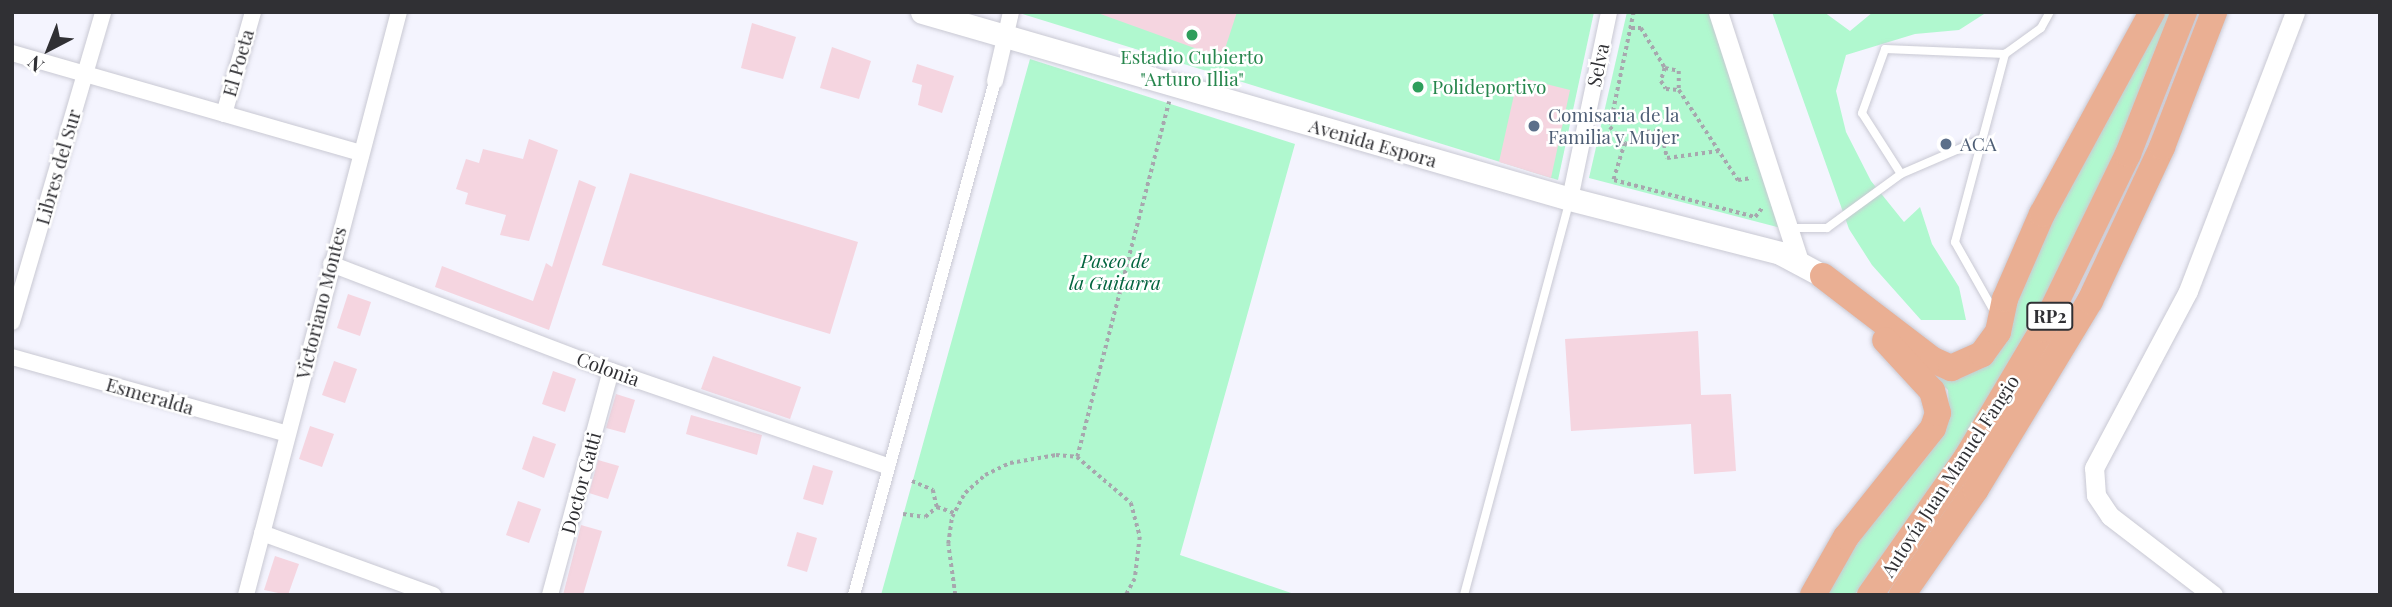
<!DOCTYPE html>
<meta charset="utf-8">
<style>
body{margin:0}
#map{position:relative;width:2392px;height:607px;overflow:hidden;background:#f4f4fe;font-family:"Playfair Display",serif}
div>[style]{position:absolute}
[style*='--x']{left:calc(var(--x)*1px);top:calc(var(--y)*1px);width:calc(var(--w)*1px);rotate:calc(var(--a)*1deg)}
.green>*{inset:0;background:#b0f8cf}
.building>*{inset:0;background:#f5d5e0}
.path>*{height:3.5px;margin-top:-1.75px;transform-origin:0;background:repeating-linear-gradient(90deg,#a7a7ae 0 3.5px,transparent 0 7px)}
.roads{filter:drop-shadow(0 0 2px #c9c9d3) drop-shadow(0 0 2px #c9c9d3)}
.service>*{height:8px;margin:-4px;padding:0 4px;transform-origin:4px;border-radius:4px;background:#fff}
.pedestrian>*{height:12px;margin:-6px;padding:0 6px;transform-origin:6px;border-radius:6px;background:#fff}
.minor>*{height:16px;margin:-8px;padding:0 8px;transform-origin:8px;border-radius:8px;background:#fff}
.tertiary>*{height:19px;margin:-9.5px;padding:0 9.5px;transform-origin:9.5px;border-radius:9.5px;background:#fff}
.secondary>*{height:23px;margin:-11.5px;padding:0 11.5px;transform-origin:11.5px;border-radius:11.5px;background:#fff}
.trunk>*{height:26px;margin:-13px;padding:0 13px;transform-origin:13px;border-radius:13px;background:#eaaf93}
.dots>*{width:19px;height:19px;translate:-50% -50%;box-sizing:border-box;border:4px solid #fff;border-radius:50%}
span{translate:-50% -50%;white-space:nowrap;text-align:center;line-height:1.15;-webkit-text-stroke:5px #fff;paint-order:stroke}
.shield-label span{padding:2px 5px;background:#fff;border:2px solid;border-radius:5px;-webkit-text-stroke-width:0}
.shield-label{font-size:18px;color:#303034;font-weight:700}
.leisure-label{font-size:19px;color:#27864d}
.left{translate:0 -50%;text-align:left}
.street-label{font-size:19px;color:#303034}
.service-label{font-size:19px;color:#4e5e75}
.park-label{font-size:19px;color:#03653f;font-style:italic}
.frame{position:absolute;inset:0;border:14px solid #303034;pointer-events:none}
.north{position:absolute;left:14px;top:14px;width:70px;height:70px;-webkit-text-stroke:5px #fff;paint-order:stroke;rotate:222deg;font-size:19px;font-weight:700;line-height:28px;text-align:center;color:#303034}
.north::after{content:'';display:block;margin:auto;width:24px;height:32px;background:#303034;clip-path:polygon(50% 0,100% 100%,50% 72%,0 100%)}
</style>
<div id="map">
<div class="green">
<div style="clip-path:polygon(1016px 12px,1594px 12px,1558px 180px)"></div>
<div style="clip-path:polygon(1627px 12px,1709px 12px,1785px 229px,1589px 178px)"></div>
<div style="clip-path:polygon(1772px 12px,1824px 12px,1850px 31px,1873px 12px,1984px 14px,1959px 30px,1915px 34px,1846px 55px,1836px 91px,1846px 132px,1871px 181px,1904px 222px,1920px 207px,1932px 244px,1959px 287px,1966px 320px,1921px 320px,1872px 265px,1849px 229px)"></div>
<div style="clip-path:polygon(2160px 12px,2173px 12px,2146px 88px,2039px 312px,1961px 444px,1862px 585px,1854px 595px,1823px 595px,1949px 408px,1948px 390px,1883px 328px,1962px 372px,2026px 273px)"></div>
<div style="clip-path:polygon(1030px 59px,1295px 144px,1180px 555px,1297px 595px,881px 595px)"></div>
</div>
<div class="building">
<div style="clip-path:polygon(1095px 12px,1237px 12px,1222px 58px)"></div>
<div style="clip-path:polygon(752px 23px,796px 37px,783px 79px,741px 68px)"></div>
<div style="clip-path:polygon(832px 47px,871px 61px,859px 99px,820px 88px)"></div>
<div style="clip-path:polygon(917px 64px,954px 76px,942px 113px,918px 105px,922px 85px,912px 82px)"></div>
<div style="clip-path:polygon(1518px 77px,1570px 90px,1551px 178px,1499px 162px)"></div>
<div style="clip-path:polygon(529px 139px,558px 150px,529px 241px,500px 235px,506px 215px,465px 204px,468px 193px,456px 189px,466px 159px,479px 163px,483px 149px,523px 159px)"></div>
<div style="clip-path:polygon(630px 173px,858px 242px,830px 334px,602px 265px)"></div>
<div style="clip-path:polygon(579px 180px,596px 187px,549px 330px,435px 287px,442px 266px,533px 301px,546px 263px,552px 267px)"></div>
<div style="clip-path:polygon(348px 294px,371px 302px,360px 336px,337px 328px)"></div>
<div style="clip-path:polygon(1698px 331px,1701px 395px,1731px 394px,1736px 471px,1694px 474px,1691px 424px,1571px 431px,1565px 339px)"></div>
<div style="clip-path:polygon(713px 356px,801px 387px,790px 419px,701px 389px)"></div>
<div style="clip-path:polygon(334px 361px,357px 369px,345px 403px,322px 395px)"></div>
<div style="clip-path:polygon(553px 371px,576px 379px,565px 412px,542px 404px)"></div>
<div style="clip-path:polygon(616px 394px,635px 400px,625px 433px,606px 428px)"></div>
<div style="clip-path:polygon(691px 415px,762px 435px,757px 455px,686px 434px)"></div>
<div style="clip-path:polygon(310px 426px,334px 434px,322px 467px,299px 459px)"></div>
<div style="clip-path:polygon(533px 436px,556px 444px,544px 478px,522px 469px)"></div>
<div style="clip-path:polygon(598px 460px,619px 466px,608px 499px,589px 493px)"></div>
<div style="clip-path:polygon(813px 465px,833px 471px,823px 505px,803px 499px)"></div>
<div style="clip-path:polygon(518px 501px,541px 509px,529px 543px,506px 535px)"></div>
<div style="clip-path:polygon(581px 525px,602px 531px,583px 595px,563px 595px)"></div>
<div style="clip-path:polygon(797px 532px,817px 538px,807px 572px,787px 566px)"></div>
<div style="clip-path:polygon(275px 556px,299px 564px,288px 595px,264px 590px)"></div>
</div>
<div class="path">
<div style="--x:1634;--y:12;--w:117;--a:101.8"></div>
<div style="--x:1610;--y:127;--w:22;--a:47"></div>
<div style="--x:1625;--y:143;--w:39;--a:107"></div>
<div style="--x:1614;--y:180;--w:146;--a:14.7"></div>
<div style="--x:1755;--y:217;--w:11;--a:-52"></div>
<div style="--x:1631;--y:28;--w:10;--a:0"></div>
<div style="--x:1641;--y:28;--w:47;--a:59"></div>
<div style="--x:1665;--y:68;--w:14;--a:12"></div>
<div style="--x:1679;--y:71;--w:19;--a:90"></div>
<div style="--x:1679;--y:90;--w:108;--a:56.8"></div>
<div style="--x:1738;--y:180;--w:14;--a:-8"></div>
<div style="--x:1665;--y:68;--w:14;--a:107"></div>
<div style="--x:1661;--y:81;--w:9;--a:58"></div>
<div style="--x:1666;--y:89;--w:13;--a:4"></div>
<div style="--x:1626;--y:144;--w:16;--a:-11"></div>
<div style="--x:1642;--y:141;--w:9;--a:-103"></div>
<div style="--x:1640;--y:132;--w:21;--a:-3"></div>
<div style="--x:1661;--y:131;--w:28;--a:77"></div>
<div style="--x:1667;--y:158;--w:52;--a:-7.7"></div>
<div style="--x:1077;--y:457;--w:367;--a:-75.5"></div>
<div style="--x:912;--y:481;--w:23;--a:23"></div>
<div style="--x:933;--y:490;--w:17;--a:77"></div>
<div style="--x:937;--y:507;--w:18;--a:19"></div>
<div style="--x:903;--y:514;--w:22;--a:8"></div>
<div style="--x:925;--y:517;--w:16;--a:-40"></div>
<div style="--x:955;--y:595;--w:51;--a:-97.8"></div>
<div style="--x:948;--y:544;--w:27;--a:-82"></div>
<div style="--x:952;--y:517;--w:27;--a:-62"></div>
<div style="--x:965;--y:493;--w:27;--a:-42"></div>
<div style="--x:985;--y:475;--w:28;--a:-26"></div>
<div style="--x:1010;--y:463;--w:47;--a:-9.9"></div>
<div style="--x:1056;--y:455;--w:21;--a:5"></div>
<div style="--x:1077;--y:457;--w:71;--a:40.4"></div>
<div style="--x:1131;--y:503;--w:35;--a:75"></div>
<div style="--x:1140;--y:537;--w:42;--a:96.8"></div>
<div style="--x:1135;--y:579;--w:18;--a:119"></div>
</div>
<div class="roads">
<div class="service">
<div style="--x:1982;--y:139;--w:88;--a:156.6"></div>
<div style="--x:1901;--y:174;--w:72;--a:-122.6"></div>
<div style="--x:1862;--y:113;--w:68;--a:-70.2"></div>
<div style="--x:1885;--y:49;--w:120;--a:2.4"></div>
<div style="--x:1792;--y:228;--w:35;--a:0"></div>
<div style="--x:1827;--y:228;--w:92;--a:-36.1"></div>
<div style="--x:1994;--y:311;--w:79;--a:-119.5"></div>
<div style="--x:1955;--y:242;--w:195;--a:-75.1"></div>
<div style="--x:2005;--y:54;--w:44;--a:-35.8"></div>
<div style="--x:2041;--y:28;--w:18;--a:-61"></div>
<div style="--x:1464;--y:595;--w:407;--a:-75"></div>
</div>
<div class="pedestrian">
<div style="--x:854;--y:595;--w:533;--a:-74.66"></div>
</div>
<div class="minor">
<div style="--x:12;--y:53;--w:362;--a:16"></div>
<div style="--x:995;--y:81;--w:71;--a:-76.9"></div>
<div style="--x:224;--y:114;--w:106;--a:-74.1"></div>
<div style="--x:1570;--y:199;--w:191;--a:-78.2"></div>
<div style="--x:331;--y:264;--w:300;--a:20.9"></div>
<div style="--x:611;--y:371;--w:292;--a:19"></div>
<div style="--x:12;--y:322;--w:323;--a:-73.6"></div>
<div style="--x:12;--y:357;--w:286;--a:15.6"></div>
<div style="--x:262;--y:533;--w:182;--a:19.9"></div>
<div style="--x:246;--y:595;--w:603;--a:-75.3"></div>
<div style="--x:550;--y:595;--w:232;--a:-74.8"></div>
</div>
<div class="tertiary">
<div style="--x:1718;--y:12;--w:263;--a:72"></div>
<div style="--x:2213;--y:595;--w:130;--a:-142.5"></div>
<div style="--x:2110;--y:516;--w:25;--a:-124"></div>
<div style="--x:2096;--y:495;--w:27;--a:-94"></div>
<div style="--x:2094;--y:468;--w:200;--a:-62"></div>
<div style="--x:2188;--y:291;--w:299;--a:-69"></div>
</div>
<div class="secondary">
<div style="--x:922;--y:12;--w:674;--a:16.1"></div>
<div style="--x:1570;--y:199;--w:217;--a:14.4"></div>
<div style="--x:1780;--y:253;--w:49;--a:28.1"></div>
</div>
<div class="trunk">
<div style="--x:1823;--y:276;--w:138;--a:37.4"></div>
<div style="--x:1933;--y:360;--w:20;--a:24"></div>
<div style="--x:1951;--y:368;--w:34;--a:-24"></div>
<div style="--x:1982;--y:354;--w:27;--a:-54"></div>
<div style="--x:1998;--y:332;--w:34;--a:-78"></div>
<div style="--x:2005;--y:299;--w:93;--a:-66.5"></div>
<div style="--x:2042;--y:214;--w:230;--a:-61.4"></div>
<div style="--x:1813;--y:595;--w:67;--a:-60.4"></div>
<div style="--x:1846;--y:537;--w:139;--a:-51.4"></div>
<div style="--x:1933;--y:428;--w:16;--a:-72"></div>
<div style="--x:1938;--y:413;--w:23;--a:-105"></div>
<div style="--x:1932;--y:391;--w:69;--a:-132.7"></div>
<div style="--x:1870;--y:595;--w:169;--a:-54.9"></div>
<div style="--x:1967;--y:457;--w:149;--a:-59.3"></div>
<div style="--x:2043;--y:329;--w:195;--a:-64.1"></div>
<div style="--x:2128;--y:154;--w:153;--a:-68.5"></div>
<div style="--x:1902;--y:595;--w:129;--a:-55.1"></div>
<div style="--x:1976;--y:489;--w:220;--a:-58.8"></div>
<div style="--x:2090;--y:301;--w:170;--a:-64.9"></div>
<div style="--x:2162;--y:147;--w:145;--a:-68.9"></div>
</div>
</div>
<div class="dots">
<div style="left:1192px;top:35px;background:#2e9e5b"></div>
<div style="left:1418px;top:87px;background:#2e9e5b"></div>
<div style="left:1534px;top:126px;background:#5c6f8a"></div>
<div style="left:1946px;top:144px;background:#5c6f8a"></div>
</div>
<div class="shield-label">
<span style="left:2050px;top:316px">RP2</span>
</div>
<div class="leisure-label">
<span style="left:1192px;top:68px">Estadio Cubierto<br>"Arturo Illia"</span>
<span class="left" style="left:1432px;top:87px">Polideportivo</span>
</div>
<div class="street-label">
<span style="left:238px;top:63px;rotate:-74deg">El Poeta</span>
<span style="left:1598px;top:65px;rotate:-78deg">Selva</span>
<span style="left:1373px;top:143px;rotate:16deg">Avenida Espora</span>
<span style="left:58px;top:167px;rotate:-74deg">Libres del Sur</span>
<span style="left:321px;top:303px;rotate:-76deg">Victoriano Montes</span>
<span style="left:608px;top:369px;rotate:20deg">Colonia</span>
<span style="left:150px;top:396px;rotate:16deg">Esmeralda</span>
<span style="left:1950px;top:476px;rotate:-57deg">Autovía Juan Manuel Fangio</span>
<span style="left:581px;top:483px;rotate:-75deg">Doctor Gatti</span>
</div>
<div class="service-label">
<span class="left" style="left:1548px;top:126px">Comisaria de la<br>Familia y Mujer</span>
<span class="left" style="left:1960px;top:144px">ACA</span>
</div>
<div class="park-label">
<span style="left:1115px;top:272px">Paseo de<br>la Guitarra</span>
</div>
<div class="frame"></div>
<div class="north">N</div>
</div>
